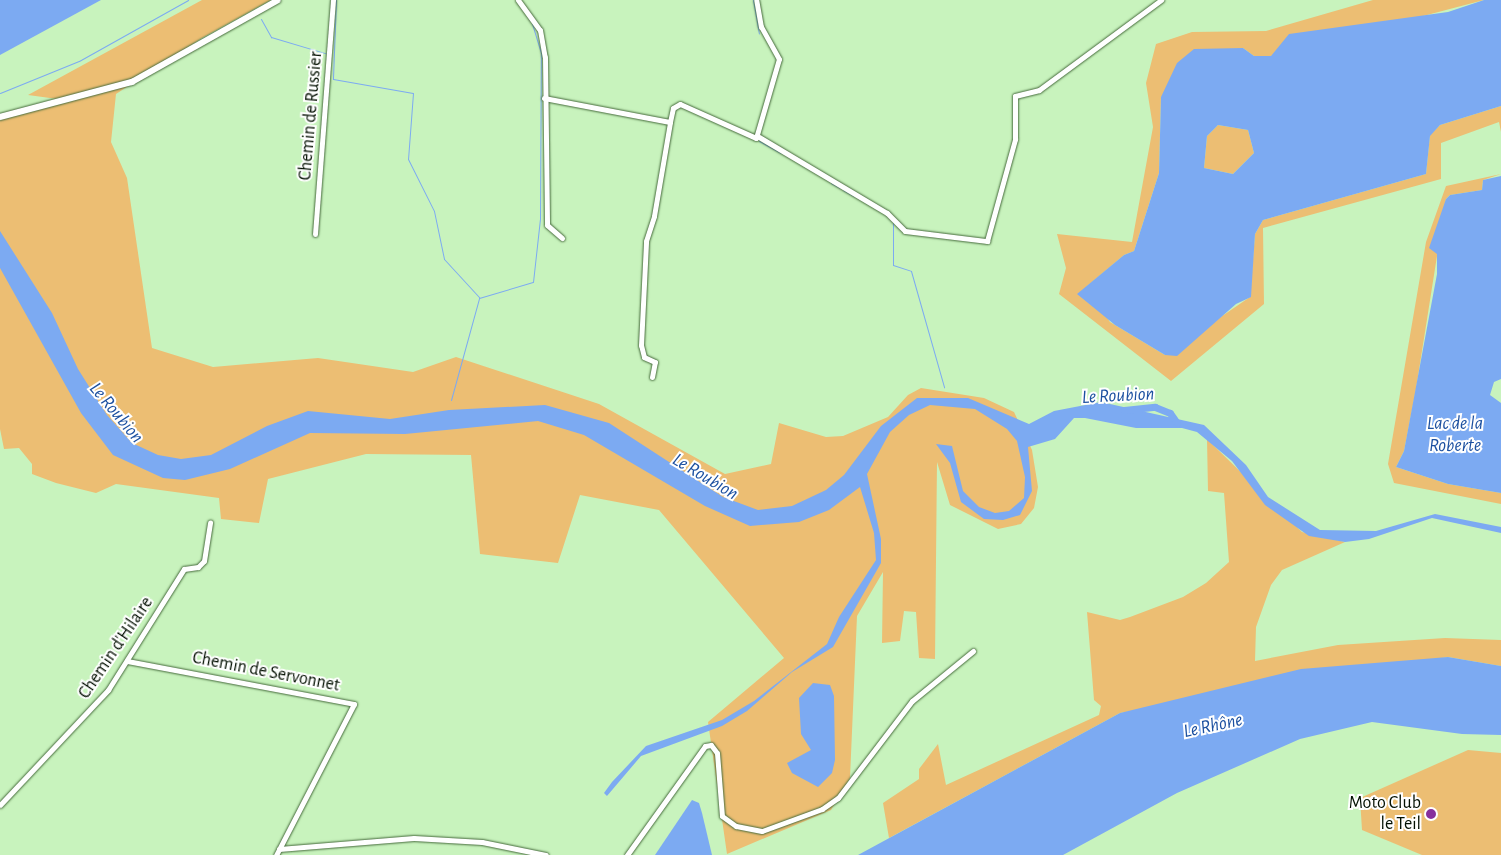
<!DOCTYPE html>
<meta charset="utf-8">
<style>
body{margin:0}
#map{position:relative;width:1501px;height:855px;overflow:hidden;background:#c8f3bd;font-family:"Alegreya Sans",sans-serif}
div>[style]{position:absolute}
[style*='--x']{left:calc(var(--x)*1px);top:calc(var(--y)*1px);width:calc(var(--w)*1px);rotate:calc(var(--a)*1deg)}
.green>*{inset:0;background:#ecbe73}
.water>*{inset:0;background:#7caaf2}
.stream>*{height:1px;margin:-0.5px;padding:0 0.5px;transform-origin:0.5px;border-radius:0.5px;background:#7caaf2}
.river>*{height:7px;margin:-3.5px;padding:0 3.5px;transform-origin:3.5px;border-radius:3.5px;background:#7caaf2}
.roads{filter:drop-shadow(0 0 1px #456a3b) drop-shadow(0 0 1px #456a3b)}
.minor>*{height:5px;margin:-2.5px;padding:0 2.5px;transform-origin:2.5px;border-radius:2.5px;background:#fff}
.tertiary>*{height:6px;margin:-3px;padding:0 3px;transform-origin:3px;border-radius:3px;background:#fff}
.dots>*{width:14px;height:14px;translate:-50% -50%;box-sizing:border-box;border:2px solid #fff;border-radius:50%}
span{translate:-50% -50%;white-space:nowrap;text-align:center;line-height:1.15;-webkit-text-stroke:4px #fff;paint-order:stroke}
.street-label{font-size:18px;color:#031001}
.poi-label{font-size:18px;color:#031001}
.right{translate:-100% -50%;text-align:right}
.water-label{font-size:19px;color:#1c50a0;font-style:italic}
</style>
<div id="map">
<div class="green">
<div style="clip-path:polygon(202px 0,271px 0,202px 38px,116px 94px,111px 142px,127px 178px,152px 348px,213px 367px,318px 358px,413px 372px,456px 357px,599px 404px,725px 474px,771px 464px,779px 423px,826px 437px,843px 436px,888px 417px,908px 395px,921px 388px,984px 398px,1014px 412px,1032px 450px,1038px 487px,1034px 508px,1021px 524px,998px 529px,950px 505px,937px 462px,935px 659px,919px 658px,916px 612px,904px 611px,900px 641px,882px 643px,883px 572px,857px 616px,850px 778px,831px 810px,727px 854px,708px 722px,784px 658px,659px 510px,580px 495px,558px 563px,480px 554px,471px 455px,366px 454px,268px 479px,259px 523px,221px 519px,219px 498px,116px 484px,96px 493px,56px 483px,32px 474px,32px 464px,19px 448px,4px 449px,0 429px,0 120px,72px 101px,28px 95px)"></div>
<div style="clip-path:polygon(1373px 0,1484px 0,1271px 56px,1254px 56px,1243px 48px,1161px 97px,1159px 173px,1134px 251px,1124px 255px,1086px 287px,1110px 322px,1165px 355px,1250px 297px,1255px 234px,1263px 220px,1426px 174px,1430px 135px,1440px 125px,1501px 106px,1501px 132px,1499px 122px,1441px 143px,1441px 179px,1263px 228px,1264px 304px,1171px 381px,1059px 294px,1066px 268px,1057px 234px,1132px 242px,1153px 127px,1146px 83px,1156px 44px,1192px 32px,1266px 31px)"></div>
<div style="clip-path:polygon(1218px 125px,1248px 130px,1254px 153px,1233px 174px,1204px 168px,1207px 136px)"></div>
<div style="clip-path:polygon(1501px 174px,1483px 180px,1482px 190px,1450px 195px,1446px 199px,1416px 389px,1404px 451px,1396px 467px,1448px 484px,1501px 493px,1501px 504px,1394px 483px,1388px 464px,1426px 242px,1446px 186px)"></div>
<div style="clip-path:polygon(1207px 439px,1302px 532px,1345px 542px,1282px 570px,1271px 585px,1256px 627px,1255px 661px,1338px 645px,1445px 638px,1501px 640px,1501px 666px,1448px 657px,1120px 713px,889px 838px,883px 803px,919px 779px,919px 769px,938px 744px,946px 785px,1099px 715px,1101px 706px,1094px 700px,1087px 612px,1120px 620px,1130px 617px,1183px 597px,1206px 583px,1229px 562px,1224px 493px,1208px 491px)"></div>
<div style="clip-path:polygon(1468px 750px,1501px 753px,1501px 855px,1422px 855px,1362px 830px,1360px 798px)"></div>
</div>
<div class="water">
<div style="clip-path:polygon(0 0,101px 0,0 55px)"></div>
<div style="clip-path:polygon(evenodd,1484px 0,1501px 0,1501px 106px,1440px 125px,1430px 136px,1426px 174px,1263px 220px,1255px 234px,1251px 297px,1236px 304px,1177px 356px,1165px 355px,1115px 325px,1077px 294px,1124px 255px,1134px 251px,1159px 173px,1161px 97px,1177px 63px,1194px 49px,1243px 48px,1254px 56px,1271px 56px,1289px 34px,1448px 12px,1484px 0,1218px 125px,1248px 130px,1254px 153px,1233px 174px,1204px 168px,1207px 136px,1218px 125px)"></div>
<div style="clip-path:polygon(1501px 176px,1501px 379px,1494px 382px,1490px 395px,1501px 403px,1501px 493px,1448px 484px,1396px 467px,1404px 451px,1437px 274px,1437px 254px,1429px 248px,1446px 199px,1450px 195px,1482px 190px,1483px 180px)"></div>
<div style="clip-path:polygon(0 231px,52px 313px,78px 369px,107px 415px,132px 443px,158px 455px,181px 459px,211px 455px,267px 426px,308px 411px,390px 419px,449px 410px,545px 405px,609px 423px,723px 497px,758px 510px,792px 506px,826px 490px,844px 475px,881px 426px,917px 398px,968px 398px,1029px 424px,1054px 411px,1101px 402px,1204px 425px,1246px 465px,1268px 497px,1320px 530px,1376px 531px,1435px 514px,1501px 527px,1501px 533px,1432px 518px,1369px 539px,1345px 542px,1309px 536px,1265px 505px,1232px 461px,1197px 432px,1182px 428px,1136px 428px,1085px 418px,1074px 418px,1055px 439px,1028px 447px,1032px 491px,1020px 515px,1003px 520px,984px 519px,961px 502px,950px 463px,936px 444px,952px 446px,963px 491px,979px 507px,995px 513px,1009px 511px,1024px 498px,1025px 477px,1017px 441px,1007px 429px,975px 409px,930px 405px,909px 415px,890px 432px,867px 474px,881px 539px,881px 563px,833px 647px,792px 672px,747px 711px,722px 726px,641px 756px,607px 796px,604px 793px,612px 782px,646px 746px,722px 720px,754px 701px,827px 644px,839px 617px,876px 560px,874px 533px,860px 487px,829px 510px,799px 522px,750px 526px,705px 506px,584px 435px,538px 421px,405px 434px,310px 433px,230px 469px,185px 480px,163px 478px,113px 455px,81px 413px,0 268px)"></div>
<div style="clip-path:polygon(1448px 657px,1501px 666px,1501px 735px,1462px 734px,1372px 722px,1300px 739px,1177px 793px,1063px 855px,858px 855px,1120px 713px,1301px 669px)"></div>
<div style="clip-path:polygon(813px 683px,830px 685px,834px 696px,835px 760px,832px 773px,818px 787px,792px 773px,787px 763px,811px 750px,801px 734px,799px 698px)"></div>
<div style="clip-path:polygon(692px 800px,699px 803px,702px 813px,712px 855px,655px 855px)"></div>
</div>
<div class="stream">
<div style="--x:336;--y:0;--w:79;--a:92.2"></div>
<div style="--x:333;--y:79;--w:81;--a:9.9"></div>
<div style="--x:413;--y:93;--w:66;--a:94.3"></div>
<div style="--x:408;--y:159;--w:58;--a:63.4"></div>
<div style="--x:434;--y:211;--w:49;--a:78.2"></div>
<div style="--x:444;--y:259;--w:52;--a:47.4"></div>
<div style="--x:753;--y:0;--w:34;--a:80"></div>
<div style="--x:261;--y:19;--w:21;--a:61"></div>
<div style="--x:271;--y:37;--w:59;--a:16.6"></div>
<div style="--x:0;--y:93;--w:85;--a:-22.1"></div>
<div style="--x:79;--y:61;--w:125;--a:-29.2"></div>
<div style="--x:759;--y:141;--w:25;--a:29"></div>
<div style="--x:831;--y:183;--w:10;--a:29"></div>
<div style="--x:843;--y:190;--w:13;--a:29"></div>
<div style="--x:893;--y:222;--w:43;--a:90"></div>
<div style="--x:893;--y:265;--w:19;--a:18"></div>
<div style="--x:911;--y:271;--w:121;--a:74.1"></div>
<div style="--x:451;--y:400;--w:106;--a:-74.6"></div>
<div style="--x:479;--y:298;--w:56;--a:-16.5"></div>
<div style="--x:533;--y:282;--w:63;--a:-83.7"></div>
<div style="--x:540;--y:219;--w:166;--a:-89.7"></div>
<div style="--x:541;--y:53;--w:31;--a:-107"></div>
</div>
<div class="river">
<div style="--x:1124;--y:410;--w:31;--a:-6"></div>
<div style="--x:1155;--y:407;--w:16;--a:22"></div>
<div style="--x:1170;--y:413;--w:12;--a:55"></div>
</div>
<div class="roads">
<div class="minor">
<div style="--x:518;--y:0;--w:37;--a:54"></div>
<div style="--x:540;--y:30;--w:27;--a:80"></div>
<div style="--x:545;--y:57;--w:168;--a:89.3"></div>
<div style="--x:547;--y:225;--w:20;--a:41"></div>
<div style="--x:544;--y:98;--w:128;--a:10.8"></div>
<div style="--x:670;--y:122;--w:14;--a:-78"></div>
<div style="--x:673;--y:108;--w:8;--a:-30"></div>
<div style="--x:680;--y:104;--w:83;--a:24.1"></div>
<div style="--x:756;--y:138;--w:82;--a:-73.8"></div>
<div style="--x:779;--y:59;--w:37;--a:-119"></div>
<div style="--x:761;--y:27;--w:27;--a:-100"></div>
<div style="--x:759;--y:137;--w:149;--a:30.7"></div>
<div style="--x:887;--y:213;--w:25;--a:45"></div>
<div style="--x:905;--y:231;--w:83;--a:7"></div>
<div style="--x:987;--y:241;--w:106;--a:-74.6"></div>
<div style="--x:1015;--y:139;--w:43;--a:-90"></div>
<div style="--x:1015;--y:96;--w:25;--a:-14"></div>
<div style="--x:1039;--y:90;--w:152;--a:-36.4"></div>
<div style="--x:315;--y:234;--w:235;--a:-85.6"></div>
<div style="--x:652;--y:377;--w:15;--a:-79"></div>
<div style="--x:655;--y:362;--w:12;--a:-156"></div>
<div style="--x:644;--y:357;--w:12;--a:-104"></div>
<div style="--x:641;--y:345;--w:104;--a:-87.2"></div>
<div style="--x:646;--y:241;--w:26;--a:-72"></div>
<div style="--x:654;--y:216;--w:95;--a:-80.3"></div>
<div style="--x:127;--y:661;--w:231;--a:10.7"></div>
<div style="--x:354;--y:704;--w:170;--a:117.3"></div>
<div style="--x:0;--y:805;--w:158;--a:-46.8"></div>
<div style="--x:108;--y:690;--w:143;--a:-57.9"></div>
<div style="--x:184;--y:569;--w:14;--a:-8"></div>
<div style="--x:198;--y:567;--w:8;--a:-45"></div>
<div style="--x:204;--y:561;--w:39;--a:-81"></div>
<div style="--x:279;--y:849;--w:135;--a:-4.7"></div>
<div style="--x:414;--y:838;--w:68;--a:3.4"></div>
<div style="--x:482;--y:842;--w:65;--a:11.5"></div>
<div style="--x:627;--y:855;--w:134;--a:-54.4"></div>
<div style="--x:705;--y:746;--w:6;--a:-9"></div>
<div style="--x:711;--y:745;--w:10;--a:53"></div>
<div style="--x:717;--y:753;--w:63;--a:85.5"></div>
<div style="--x:722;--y:816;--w:17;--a:36"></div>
<div style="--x:736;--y:826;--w:26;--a:11"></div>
<div style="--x:762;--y:831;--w:64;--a:-20.1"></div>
<div style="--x:822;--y:809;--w:19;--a:-35"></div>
<div style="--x:838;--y:798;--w:122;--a:-52.7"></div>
<div style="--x:912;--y:701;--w:79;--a:-39.3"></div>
</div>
<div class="tertiary">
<div style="--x:0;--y:117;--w:137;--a:-14.9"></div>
<div style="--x:132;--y:82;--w:167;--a:-29.3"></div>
</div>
</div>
<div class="dots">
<div style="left:1431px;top:814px;background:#87309c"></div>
</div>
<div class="street-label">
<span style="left:311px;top:116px;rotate:-85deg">Chemin de Russier</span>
<span style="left:116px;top:648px;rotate:-56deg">Chemin d'Hilaire</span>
<span style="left:266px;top:672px;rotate:11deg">Chemin de Servonnet</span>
</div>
<div class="poi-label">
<span class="right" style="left:1421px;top:814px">Moto Club<br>le Teil</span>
</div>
<div class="water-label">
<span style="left:1118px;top:396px;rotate:-3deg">Le Roubion</span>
<span style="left:116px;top:413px;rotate:50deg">Le Roubion</span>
<span style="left:1455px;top:435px">Lac de la<br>Roberte</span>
<span style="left:705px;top:477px;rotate:31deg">Le Roubion</span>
<span style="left:1213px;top:726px;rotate:-12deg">Le Rhône</span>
</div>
</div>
